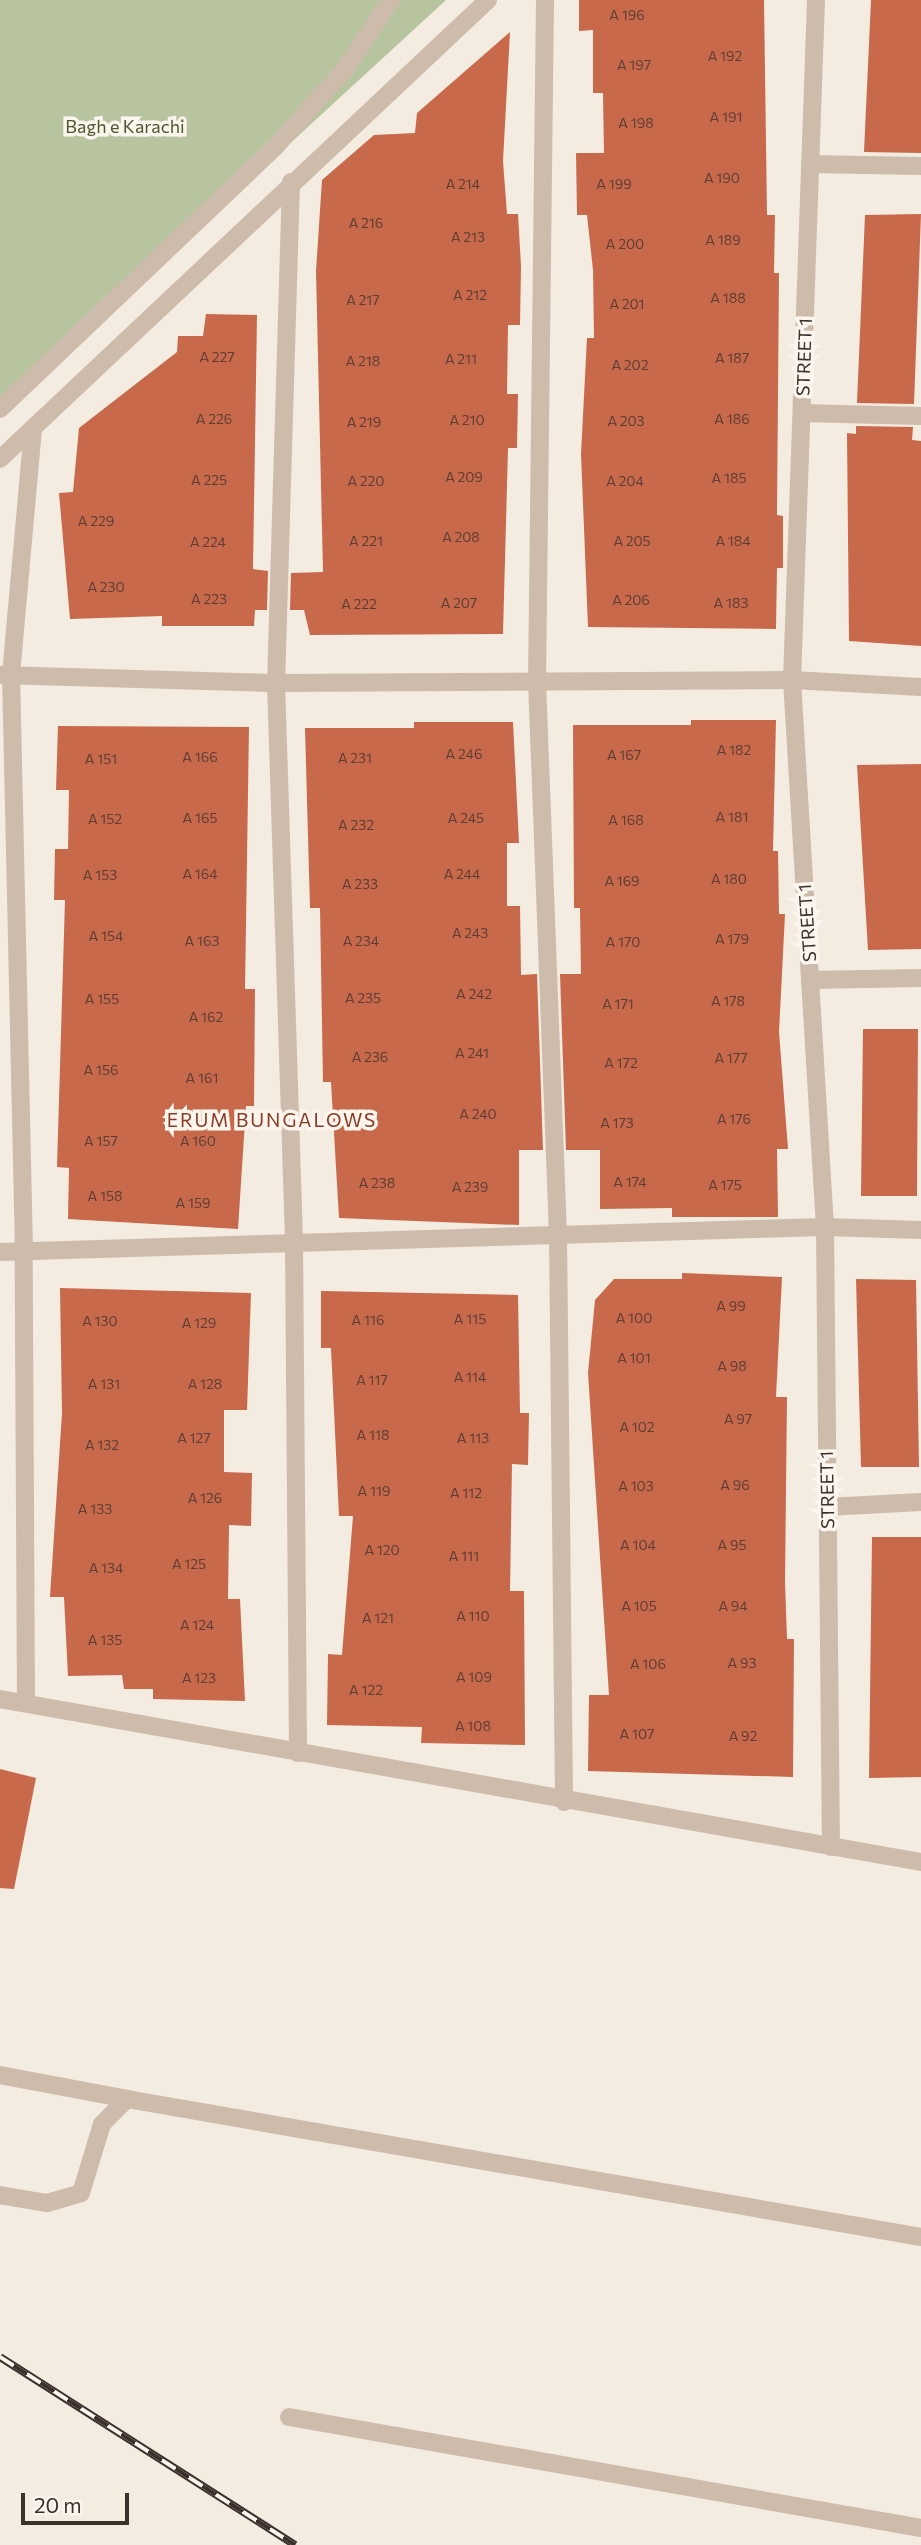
<!DOCTYPE html>
<html>
<head>
<meta charset="utf-8">
<style>
	body { margin:0 }
	#map { position:relative; width:921px; height:2545px; overflow:hidden; background:#f4ebe1; font-family:Commissioner,sans-serif }
	div>[style] { position:absolute }
	.green>* { inset:0; background:#b8c4a0 }
	.building>* { inset:0; background:#c8694b }
	.lane>* { height:18px; margin:-9px; padding:0 9px; transform-origin:9px; border-radius:9px; background:#cdbbac }
	.street>* { height:18px; margin:-9px; padding:0 9px; transform-origin:9px; border-radius:9px; background:#cdbbac }
	.rail>* { height:8px; margin-top:-4px; transform-origin:0; background:repeating-linear-gradient(90deg,#fbf5ee 0 16px,#3b302b 0 32px); box-sizing:border-box; border-block:2px solid #3b302b }
	span { translate:-50% -50%; white-space:nowrap; text-align:center; line-height:1.15; -webkit-text-stroke:7px #fbf5ee; paint-order:stroke }
	.number-label { font-size:14px; color:#5e3e33 }
	.number-label span { -webkit-text-stroke-width:0 }
	.park-label { font-size:18px; color:#4a5a2e }
	.street-label { font-size:18px; color:#3b302b }
	.neighbourhood-label { font-size:19px; color:#8c3b22; letter-spacing:2px }
	.scale { position:absolute; left:21px; top:2493px; width:108px; height:32px; box-sizing:border-box; border:4px solid #3b302b; border-top:0; padding-left:9px; font-size:21px; line-height:24px; white-space:nowrap; color:#3b302b; -webkit-text-stroke:5px #fbf5ee; paint-order:stroke }
</style>
</head>
<body>
<div id="map">
	<div class="green">
		<div style="clip-path:polygon(0 0,446px 0,0 410px)"></div>
	</div>
	<div class="building">
		<div style="clip-path:polygon(579px 0,764px 0,767px 215px,775px 215px,774px 273px,779px 273px,777px 515px,783px 516px,783px 568px,777px 568px,776px 629px,588px 627px,581px 454px,587px 338px,594px 338px,593px 270px,587px 215px,577px 215px,576px 153px,604px 153px,603px 93px,593px 93px,593px 30px,579px 31px)"></div>
		<div style="clip-path:polygon(871px 0,921px 0,921px 153px,864px 152px)"></div>
		<div style="clip-path:polygon(510px 32px,503px 161px,507px 214px,518px 214px,521px 266px,520px 325px,508px 325px,507px 394px,518px 394px,517px 448px,508px 448px,503px 634px,310px 635px,304px 610px,290px 610px,291px 573px,323px 572px,316px 271px,322px 180px,374px 135px,415px 133px,417px 113px)"></div>
		<div style="clip-path:polygon(921px 214px,914px 404px,857px 403px,865px 215px)"></div>
		<div style="clip-path:polygon(206px 314px,257px 315px,253px 569px,268px 571px,267px 610px,255px 610px,254px 626px,162px 626px,162px 616px,70px 619px,59px 493px,73px 492px,79px 428px,177px 352px,178px 336px,203px 336px)"></div>
		<div style="clip-path:polygon(856px 426px,913px 427px,912px 440px,921px 441px,921px 646px,849px 641px,847px 433px,856px 434px)"></div>
		<div style="clip-path:polygon(691px 720px,776px 720px,773px 851px,778px 851px,779px 914px,785px 914px,779px 1032px,788px 1149px,777px 1149px,778px 1217px,672px 1217px,672px 1208px,600px 1209px,600px 1150px,566px 1150px,560px 974px,581px 974px,580px 908px,574px 908px,573px 725px,691px 725px)"></div>
		<div style="clip-path:polygon(414px 722px,513px 722px,519px 843px,507px 843px,507px 906px,520px 906px,521px 975px,537px 974px,543px 1150px,519px 1150px,519px 1225px,339px 1218px,331px 1082px,323px 1082px,320px 908px,310px 908px,305px 728px,414px 728px)"></div>
		<div style="clip-path:polygon(58px 726px,249px 727px,245px 989px,255px 989px,254px 1106px,246px 1106px,238px 1229px,68px 1219px,69px 1168px,57px 1167px,65px 900px,54px 900px,55px 849px,68px 849px,69px 790px,56px 790px)"></div>
		<div style="clip-path:polygon(921px 764px,921px 949px,868px 950px,857px 765px)"></div>
		<div style="clip-path:polygon(863px 1029px,918px 1029px,917px 1196px,861px 1196px)"></div>
		<div style="clip-path:polygon(682px 1273px,782px 1277px,776px 1397px,787px 1397px,785px 1582px,787px 1639px,794px 1639px,793px 1777px,588px 1771px,589px 1695px,609px 1695px,588px 1373px,595px 1300px,614px 1279px,682px 1279px)"></div>
		<div style="clip-path:polygon(856px 1279px,916px 1280px,919px 1467px,861px 1467px)"></div>
		<div style="clip-path:polygon(60px 1288px,251px 1293px,247px 1410px,224px 1410px,224px 1472px,252px 1473px,251px 1526px,229px 1525px,228px 1599px,240px 1599px,245px 1701px,153px 1699px,153px 1689px,124px 1689px,122px 1675px,68px 1676px,64px 1597px,50px 1597px,62px 1413px)"></div>
		<div style="clip-path:polygon(321px 1291px,518px 1295px,520px 1413px,529px 1413px,528px 1465px,512px 1464px,510px 1591px,524px 1591px,525px 1745px,421px 1743px,422px 1727px,327px 1725px,328px 1654px,342px 1655px,353px 1516px,339px 1516px,331px 1348px,321px 1348px)"></div>
		<div style="clip-path:polygon(872px 1537px,921px 1537px,921px 1777px,869px 1778px)"></div>
		<div style="clip-path:polygon(0 1769px,36px 1778px,14px 1889px,0 1888px)"></div>
	</div>
	<div class="lane">
		<div style="left:0;top:409px;width:381px;rotate:-43.6deg"></div>
		<div style="left:276px;top:146px;width:105px;rotate:-48.1deg"></div>
		<div style="left:346px;top:68px;width:82px;rotate:-56.5deg"></div>
	</div>
	<div class="street">
		<div style="left:545px;top:0;width:681px;rotate:90.67deg"></div>
		<div style="left:537px;top:681px;width:553px;rotate:87.83deg"></div>
		<div style="left:558px;top:1234px;width:568px;rotate:89.39deg"></div>
		<div style="left:816px;top:0;width:680px;rotate:92.02deg"></div>
		<div style="left:792px;top:680px;width:548px;rotate:86.55deg"></div>
		<div style="left:825px;top:1227px;width:620px;rotate:89.45deg"></div>
		<div style="left:810px;top:164px;width:111px;rotate:1deg"></div>
		<div style="left:291px;top:182px;width:501px;rotate:91.71deg"></div>
		<div style="left:276px;top:683px;width:558px;rotate:88.15deg"></div>
		<div style="left:294px;top:1241px;width:512px;rotate:89.55deg"></div>
		<div style="left:802px;top:413px;width:119px;rotate:1.4deg"></div>
		<div style="left:0;top:459px;width:670px;rotate:-43.25deg"></div>
		<div style="left:1px;top:675px;width:275px;rotate:1.7deg"></div>
		<div style="left:276px;top:683px;width:516px;rotate:-0.33deg"></div>
		<div style="left:792px;top:680px;width:129px;rotate:3.1deg"></div>
		<div style="left:810px;top:980px;width:111px;rotate:-1deg"></div>
		<div style="left:0;top:1252px;width:825px;rotate:-1.74deg"></div>
		<div style="left:825px;top:1227px;width:96px;rotate:1.8deg"></div>
		<div style="left:827px;top:1507px;width:94px;rotate:-3deg"></div>
		<div style="left:0;top:1699px;width:935px;rotate:10.04deg"></div>
		<div style="left:26px;top:1703px;width:452px;rotate:-90.3deg"></div>
		<div style="left:24px;top:1251px;width:576px;rotate:-91.29deg"></div>
		<div style="left:11px;top:675px;width:248px;rotate:-84.9deg"></div>
		<div style="left:0;top:2075px;width:129px;rotate:10.7deg"></div>
		<div style="left:0;top:2195px;width:48px;rotate:9.7deg"></div>
		<div style="left:47px;top:2203px;width:35px;rotate:-16deg"></div>
		<div style="left:81px;top:2193px;width:72px;rotate:-73.1deg"></div>
		<div style="left:102px;top:2124px;width:35px;rotate:-45deg"></div>
		<div style="left:127px;top:2099px;width:806px;rotate:9.86deg"></div>
		<div style="left:289px;top:2417px;width:642px;rotate:9.96deg"></div>
	</div>
	<div class="rail">
		<div style="left:0;top:2357px;width:350px;rotate:32.5deg"></div>
	</div>
	<div class="number-label">
		<span style="left:627px;top:15px">A 196</span>
		<span style="left:725px;top:56px">A 192</span>
		<span style="left:634px;top:65px">A 197</span>
		<span style="left:726px;top:117px">A 191</span>
		<span style="left:636px;top:123px">A 198</span>
		<span style="left:722px;top:178px">A 190</span>
		<span style="left:463px;top:184px">A 214</span>
		<span style="left:614px;top:184px">A 199</span>
		<span style="left:366px;top:223px">A 216</span>
		<span style="left:468px;top:237px">A 213</span>
		<span style="left:723px;top:240px">A 189</span>
		<span style="left:625px;top:244px">A 200</span>
		<span style="left:470px;top:295px">A 212</span>
		<span style="left:728px;top:298px">A 188</span>
		<span style="left:363px;top:300px">A 217</span>
		<span style="left:627px;top:304px">A 201</span>
		<span style="left:217px;top:357px">A 227</span>
		<span style="left:732px;top:358px">A 187</span>
		<span style="left:461px;top:359px">A 211</span>
		<span style="left:363px;top:361px">A 218</span>
		<span style="left:630px;top:365px">A 202</span>
		<span style="left:214px;top:419px">A 226</span>
		<span style="left:732px;top:419px">A 186</span>
		<span style="left:467px;top:420px">A 210</span>
		<span style="left:626px;top:421px">A 203</span>
		<span style="left:364px;top:422px">A 219</span>
		<span style="left:464px;top:477px">A 209</span>
		<span style="left:729px;top:478px">A 185</span>
		<span style="left:209px;top:480px">A 225</span>
		<span style="left:366px;top:481px">A 220</span>
		<span style="left:625px;top:481px">A 204</span>
		<span style="left:96px;top:521px">A 229</span>
		<span style="left:461px;top:537px">A 208</span>
		<span style="left:366px;top:541px">A 221</span>
		<span style="left:632px;top:541px">A 205</span>
		<span style="left:733px;top:541px">A 184</span>
		<span style="left:208px;top:542px">A 224</span>
		<span style="left:106px;top:587px">A 230</span>
		<span style="left:209px;top:599px">A 223</span>
		<span style="left:631px;top:600px">A 206</span>
		<span style="left:459px;top:603px">A 207</span>
		<span style="left:731px;top:603px">A 183</span>
		<span style="left:359px;top:604px">A 222</span>
		<span style="left:734px;top:750px">A 182</span>
		<span style="left:464px;top:754px">A 246</span>
		<span style="left:624px;top:755px">A 167</span>
		<span style="left:200px;top:757px">A 166</span>
		<span style="left:355px;top:758px">A 231</span>
		<span style="left:101px;top:759px">A 151</span>
		<span style="left:732px;top:817px">A 181</span>
		<span style="left:200px;top:818px">A 165</span>
		<span style="left:466px;top:818px">A 245</span>
		<span style="left:105px;top:819px">A 152</span>
		<span style="left:626px;top:820px">A 168</span>
		<span style="left:356px;top:825px">A 232</span>
		<span style="left:200px;top:874px">A 164</span>
		<span style="left:462px;top:874px">A 244</span>
		<span style="left:100px;top:875px">A 153</span>
		<span style="left:729px;top:879px">A 180</span>
		<span style="left:622px;top:881px">A 169</span>
		<span style="left:360px;top:884px">A 233</span>
		<span style="left:470px;top:933px">A 243</span>
		<span style="left:106px;top:936px">A 154</span>
		<span style="left:732px;top:939px">A 179</span>
		<span style="left:202px;top:941px">A 163</span>
		<span style="left:361px;top:941px">A 234</span>
		<span style="left:623px;top:942px">A 170</span>
		<span style="left:474px;top:994px">A 242</span>
		<span style="left:363px;top:998px">A 235</span>
		<span style="left:102px;top:999px">A 155</span>
		<span style="left:728px;top:1001px">A 178</span>
		<span style="left:618px;top:1004px">A 171</span>
		<span style="left:206px;top:1017px">A 162</span>
		<span style="left:472px;top:1053px">A 241</span>
		<span style="left:370px;top:1057px">A 236</span>
		<span style="left:731px;top:1058px">A 177</span>
		<span style="left:621px;top:1063px">A 172</span>
		<span style="left:101px;top:1070px">A 156</span>
		<span style="left:202px;top:1078px">A 161</span>
		<span style="left:478px;top:1114px">A 240</span>
		<span style="left:734px;top:1119px">A 176</span>
		<span style="left:617px;top:1123px">A 173</span>
		<span style="left:101px;top:1141px">A 157</span>
		<span style="left:198px;top:1141px">A 160</span>
		<span style="left:630px;top:1182px">A 174</span>
		<span style="left:377px;top:1183px">A 238</span>
		<span style="left:725px;top:1185px">A 175</span>
		<span style="left:470px;top:1187px">A 239</span>
		<span style="left:105px;top:1196px">A 158</span>
		<span style="left:193px;top:1203px">A 159</span>
		<span style="left:731px;top:1306px">A 99</span>
		<span style="left:634px;top:1318px">A 100</span>
		<span style="left:470px;top:1319px">A 115</span>
		<span style="left:368px;top:1320px">A 116</span>
		<span style="left:100px;top:1321px">A 130</span>
		<span style="left:199px;top:1323px">A 129</span>
		<span style="left:634px;top:1358px">A 101</span>
		<span style="left:732px;top:1366px">A 98</span>
		<span style="left:470px;top:1377px">A 114</span>
		<span style="left:372px;top:1380px">A 117</span>
		<span style="left:104px;top:1384px">A 131</span>
		<span style="left:205px;top:1384px">A 128</span>
		<span style="left:738px;top:1419px">A 97</span>
		<span style="left:637px;top:1427px">A 102</span>
		<span style="left:373px;top:1435px">A 118</span>
		<span style="left:194px;top:1438px">A 127</span>
		<span style="left:473px;top:1438px">A 113</span>
		<span style="left:102px;top:1445px">A 132</span>
		<span style="left:735px;top:1485px">A 96</span>
		<span style="left:636px;top:1486px">A 103</span>
		<span style="left:374px;top:1491px">A 119</span>
		<span style="left:466px;top:1493px">A 112</span>
		<span style="left:205px;top:1498px">A 126</span>
		<span style="left:95px;top:1509px">A 133</span>
		<span style="left:638px;top:1545px">A 104</span>
		<span style="left:732px;top:1545px">A 95</span>
		<span style="left:382px;top:1550px">A 120</span>
		<span style="left:464px;top:1556px">A 111</span>
		<span style="left:189px;top:1564px">A 125</span>
		<span style="left:106px;top:1568px">A 134</span>
		<span style="left:639px;top:1606px">A 105</span>
		<span style="left:733px;top:1606px">A 94</span>
		<span style="left:473px;top:1616px">A 110</span>
		<span style="left:378px;top:1618px">A 121</span>
		<span style="left:197px;top:1625px">A 124</span>
		<span style="left:105px;top:1640px">A 135</span>
		<span style="left:742px;top:1663px">A 93</span>
		<span style="left:648px;top:1664px">A 106</span>
		<span style="left:474px;top:1677px">A 109</span>
		<span style="left:199px;top:1678px">A 123</span>
		<span style="left:366px;top:1690px">A 122</span>
		<span style="left:473px;top:1726px">A 108</span>
		<span style="left:637px;top:1734px">A 107</span>
		<span style="left:743px;top:1736px">A 92</span>
	</div>
	<div class="park-label">
		<span style="left:125px;top:126px">Bagh e Karachi</span>
	</div>
	<div class="street-label">
		<span style="left:804px;top:357px;rotate:-88deg">STREET 1</span>
		<span style="left:807px;top:923px;rotate:-94deg">STREET 1</span>
		<span style="left:827px;top:1490px;rotate:-91deg">STREET 1</span>
	</div>
	<div class="neighbourhood-label">
		<span style="left:272px;top:1120px">ERUM BUNGALOWS</span>
	</div>
	<div class="scale">20 m</div>
</div>
</body>
</html>
